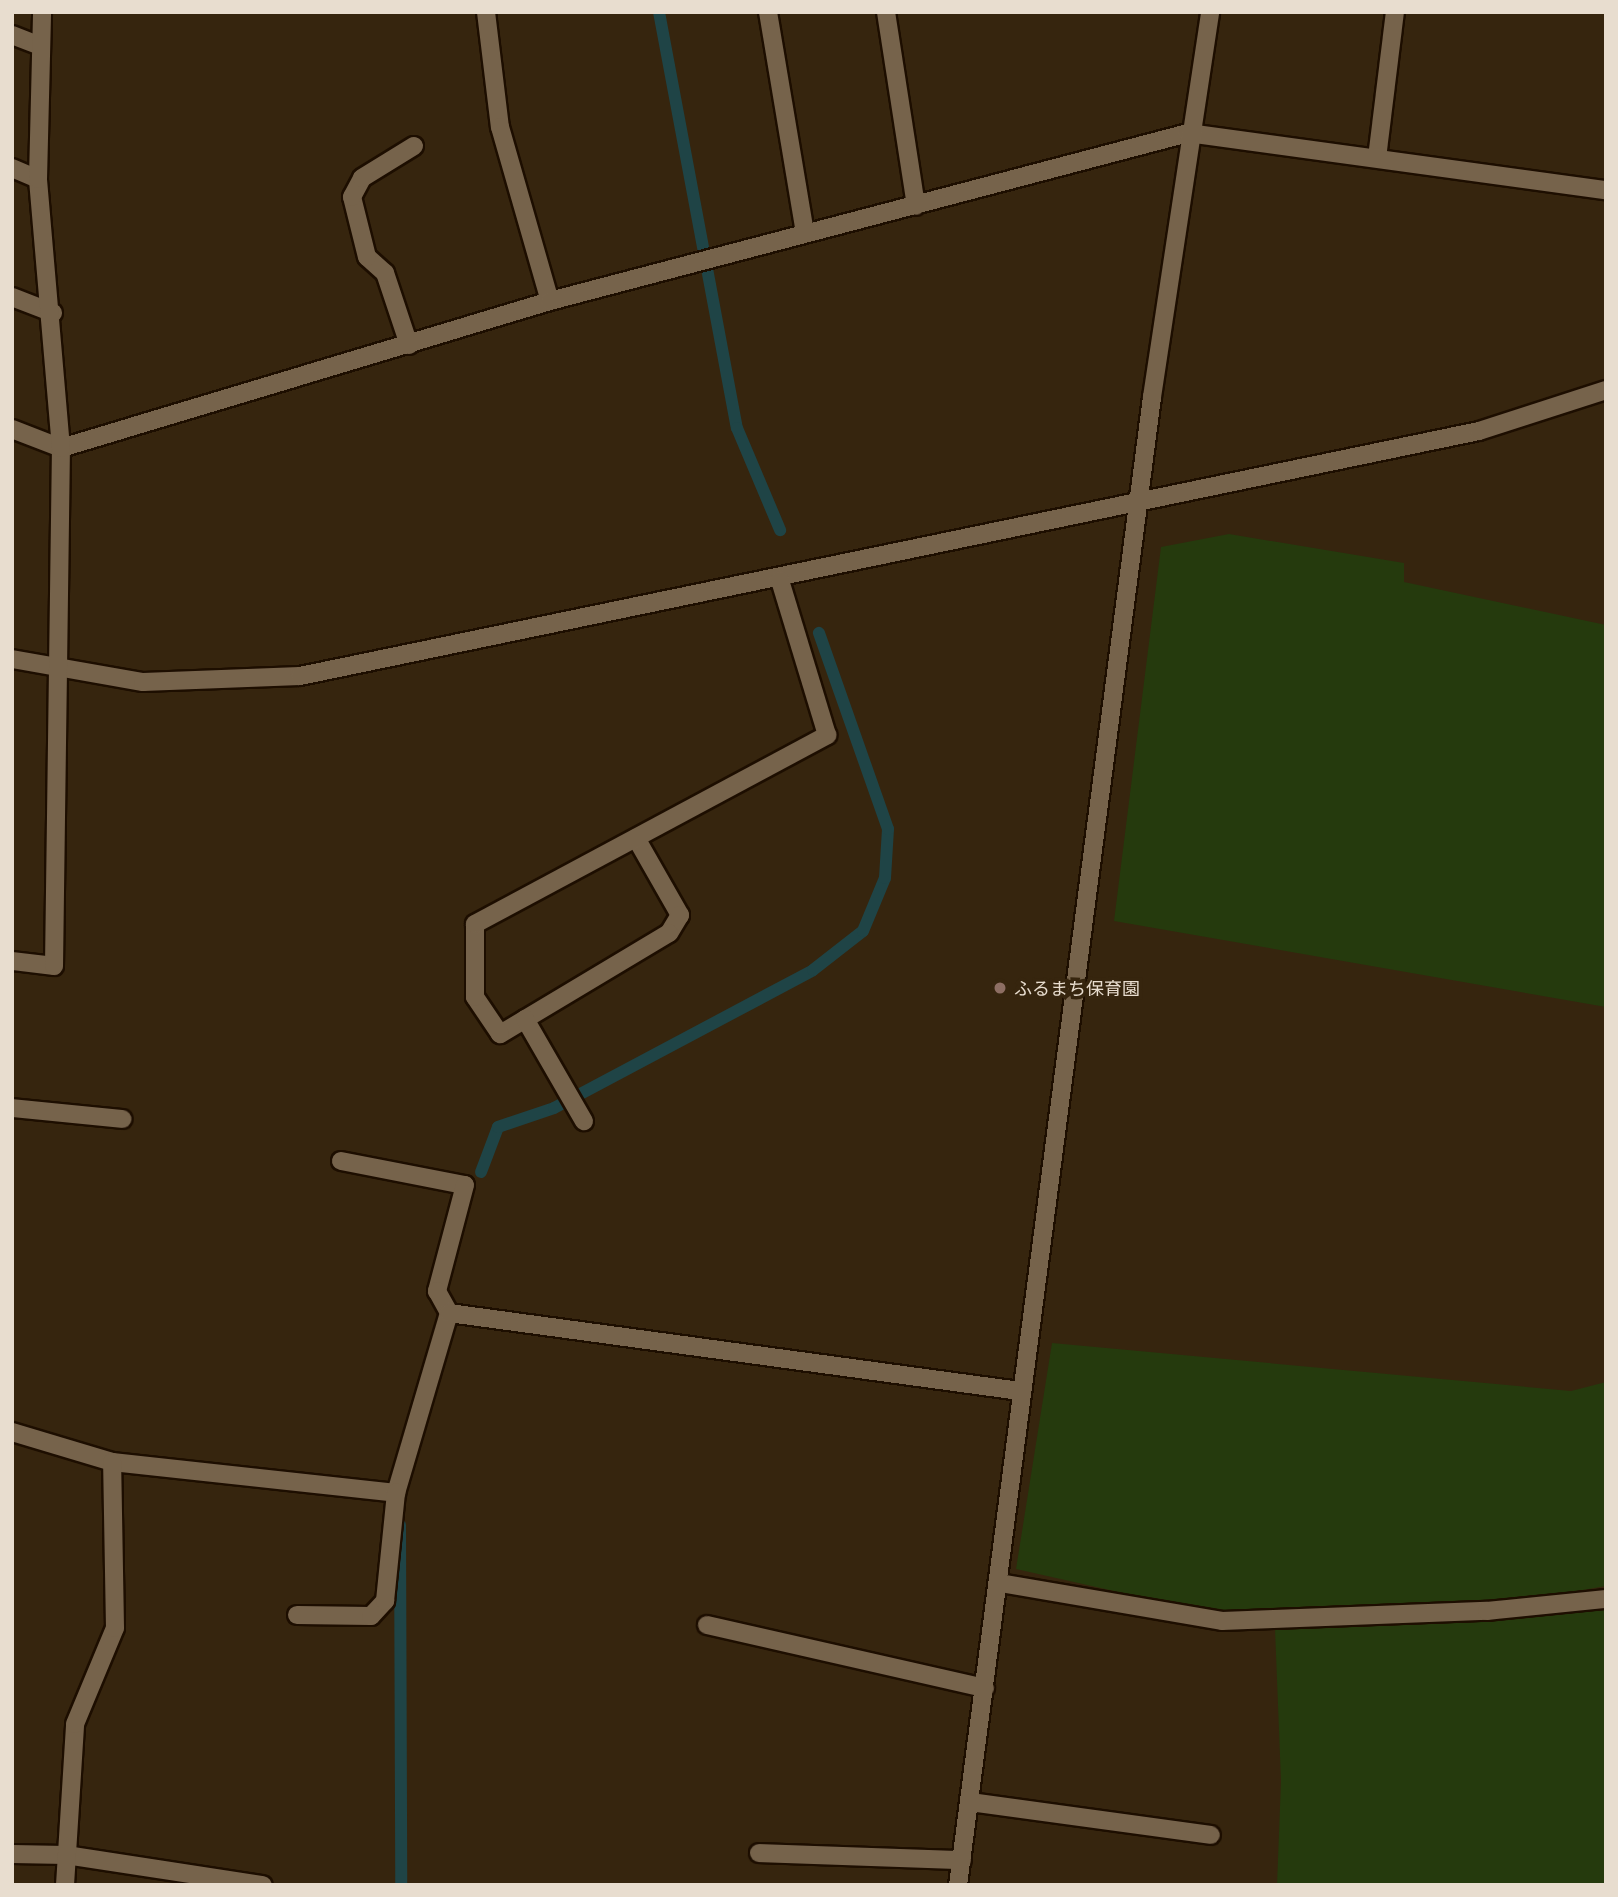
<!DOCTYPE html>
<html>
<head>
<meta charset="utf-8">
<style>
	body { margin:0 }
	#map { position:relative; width:1618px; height:1897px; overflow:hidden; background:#36250e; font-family:Ubuntu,"Noto Sans JP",sans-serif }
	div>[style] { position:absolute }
	.green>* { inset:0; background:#253a0d }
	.stream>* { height:12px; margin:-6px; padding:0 6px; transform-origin:6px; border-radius:6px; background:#1f4446 }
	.roads { filter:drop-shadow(2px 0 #1d0e00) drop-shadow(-2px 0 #1d0e00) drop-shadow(0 2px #1d0e00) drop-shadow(0 -2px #1d0e00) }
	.minor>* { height:18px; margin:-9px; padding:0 9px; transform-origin:9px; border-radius:9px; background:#76634b }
	.dots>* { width:19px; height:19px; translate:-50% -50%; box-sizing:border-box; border:4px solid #36250e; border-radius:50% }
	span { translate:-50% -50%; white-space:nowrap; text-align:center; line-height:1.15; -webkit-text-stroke:7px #36250e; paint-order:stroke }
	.poi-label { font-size:18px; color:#e8ddcf }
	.left { translate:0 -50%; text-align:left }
	.frame { position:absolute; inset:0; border:14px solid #e8ddcf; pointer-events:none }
</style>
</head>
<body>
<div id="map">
	<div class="green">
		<div style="clip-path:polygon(1229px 534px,1404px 563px,1404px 582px,1606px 625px,1606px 1007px,1114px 921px,1161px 547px)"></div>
		<div style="clip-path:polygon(1052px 1343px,1571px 1391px,1606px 1382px,1606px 1586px,1483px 1607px,1221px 1615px,1016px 1569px)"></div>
		<div style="clip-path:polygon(1606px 1608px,1606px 1885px,1277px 1885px,1281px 1781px,1275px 1629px)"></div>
	</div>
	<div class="stream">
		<div style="left:659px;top:12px;width:423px;rotate:79.4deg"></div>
		<div style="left:737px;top:428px;width:111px;rotate:67.1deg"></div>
		<div style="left:481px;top:1172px;width:48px;rotate:-69.3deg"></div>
		<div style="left:498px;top:1127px;width:59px;rotate:-18.7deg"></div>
		<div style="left:554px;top:1108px;width:293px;rotate:-28deg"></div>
		<div style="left:813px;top:970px;width:63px;rotate:-38deg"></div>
		<div style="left:863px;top:931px;width:57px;rotate:-67.5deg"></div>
		<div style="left:885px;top:878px;width:49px;rotate:-86.5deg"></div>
		<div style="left:888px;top:829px;width:208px;rotate:-109.4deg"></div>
		<div style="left:400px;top:1525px;width:360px;rotate:89.8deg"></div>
	</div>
	<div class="roads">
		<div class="minor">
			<div style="left:486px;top:12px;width:116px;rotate:83.1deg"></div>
			<div style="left:500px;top:127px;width:181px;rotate:74deg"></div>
			<div style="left:768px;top:12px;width:224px;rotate:80.5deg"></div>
			<div style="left:886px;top:12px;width:196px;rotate:81.2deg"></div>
			<div style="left:12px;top:35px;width:28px;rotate:21deg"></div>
			<div style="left:1377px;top:158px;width:147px;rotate:-83deg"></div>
			<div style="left:12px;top:168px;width:28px;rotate:23deg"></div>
			<div style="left:12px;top:297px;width:44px;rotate:21.3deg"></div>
			<div style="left:409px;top:345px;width:76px;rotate:-108.4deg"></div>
			<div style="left:385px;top:273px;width:24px;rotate:-138deg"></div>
			<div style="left:367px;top:257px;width:62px;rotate:-104deg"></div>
			<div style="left:352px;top:197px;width:21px;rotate:-62deg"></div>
			<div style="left:362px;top:178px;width:61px;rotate:-31.6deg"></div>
			<div style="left:12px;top:429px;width:53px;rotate:21.2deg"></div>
			<div style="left:61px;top:448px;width:511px;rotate:-16.73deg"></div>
			<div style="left:550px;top:301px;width:660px;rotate:-14.75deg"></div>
			<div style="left:1188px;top:133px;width:422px;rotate:7.8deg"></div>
			<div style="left:12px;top:659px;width:133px;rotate:10deg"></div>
			<div style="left:143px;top:682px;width:157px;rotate:-2.2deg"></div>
			<div style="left:300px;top:676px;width:1204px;rotate:-11.74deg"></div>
			<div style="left:1479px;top:431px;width:133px;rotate:-17.9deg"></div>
			<div style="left:636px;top:838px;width:89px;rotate:60.3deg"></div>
			<div style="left:680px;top:915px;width:21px;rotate:121deg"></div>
			<div style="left:669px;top:933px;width:197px;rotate:149.1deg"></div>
			<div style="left:500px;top:1034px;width:45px;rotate:-124deg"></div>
			<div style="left:475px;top:997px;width:73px;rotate:-90deg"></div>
			<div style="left:475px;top:924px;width:400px;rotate:-28.2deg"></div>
			<div style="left:827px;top:735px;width:162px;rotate:-106.9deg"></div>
			<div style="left:12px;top:961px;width:42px;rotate:6.8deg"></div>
			<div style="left:54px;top:966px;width:518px;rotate:-89.23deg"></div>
			<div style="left:61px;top:448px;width:270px;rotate:-94.9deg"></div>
			<div style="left:38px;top:179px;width:167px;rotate:-88.6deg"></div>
			<div style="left:525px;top:1019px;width:118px;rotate:60deg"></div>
			<div style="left:12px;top:1108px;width:111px;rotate:5.7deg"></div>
			<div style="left:341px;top:1161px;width:126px;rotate:11deg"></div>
			<div style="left:465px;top:1185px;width:110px;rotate:104.8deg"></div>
			<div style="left:437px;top:1291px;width:25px;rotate:61deg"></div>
			<div style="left:12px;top:1432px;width:104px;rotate:16.7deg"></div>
			<div style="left:112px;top:1462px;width:286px;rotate:6.2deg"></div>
			<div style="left:396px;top:1493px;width:188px;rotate:-73.6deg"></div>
			<div style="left:449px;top:1313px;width:576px;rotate:7.78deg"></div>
			<div style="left:1000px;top:1583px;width:225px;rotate:9.7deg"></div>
			<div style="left:1222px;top:1621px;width:265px;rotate:-2.2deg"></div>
			<div style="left:1487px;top:1611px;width:120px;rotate:-5.8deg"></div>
			<div style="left:297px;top:1615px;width:74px;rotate:0.8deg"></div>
			<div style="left:371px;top:1616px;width:21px;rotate:-47deg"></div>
			<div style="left:385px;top:1601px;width:109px;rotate:-84.2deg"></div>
			<div style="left:707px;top:1625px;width:285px;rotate:12.8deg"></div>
			<div style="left:970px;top:1802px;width:243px;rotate:7.8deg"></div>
			<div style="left:759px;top:1853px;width:203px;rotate:2deg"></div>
			<div style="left:12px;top:1854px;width:54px;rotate:1.1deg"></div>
			<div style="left:66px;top:1855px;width:199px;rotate:8.7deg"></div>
			<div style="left:65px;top:1885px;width:161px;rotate:-86.4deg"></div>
			<div style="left:75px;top:1724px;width:104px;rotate:-67.4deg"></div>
			<div style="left:115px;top:1628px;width:166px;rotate:-91deg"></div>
			<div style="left:958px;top:1885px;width:1501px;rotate:-82.57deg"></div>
			<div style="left:1152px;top:397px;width:389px;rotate:-81.4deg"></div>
		</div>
	</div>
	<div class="dots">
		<div style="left:1000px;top:988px;background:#8d6e63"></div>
	</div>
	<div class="poi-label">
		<span class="left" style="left:1014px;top:988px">ふるまち保育園</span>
	</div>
	<div class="frame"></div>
</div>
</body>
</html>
